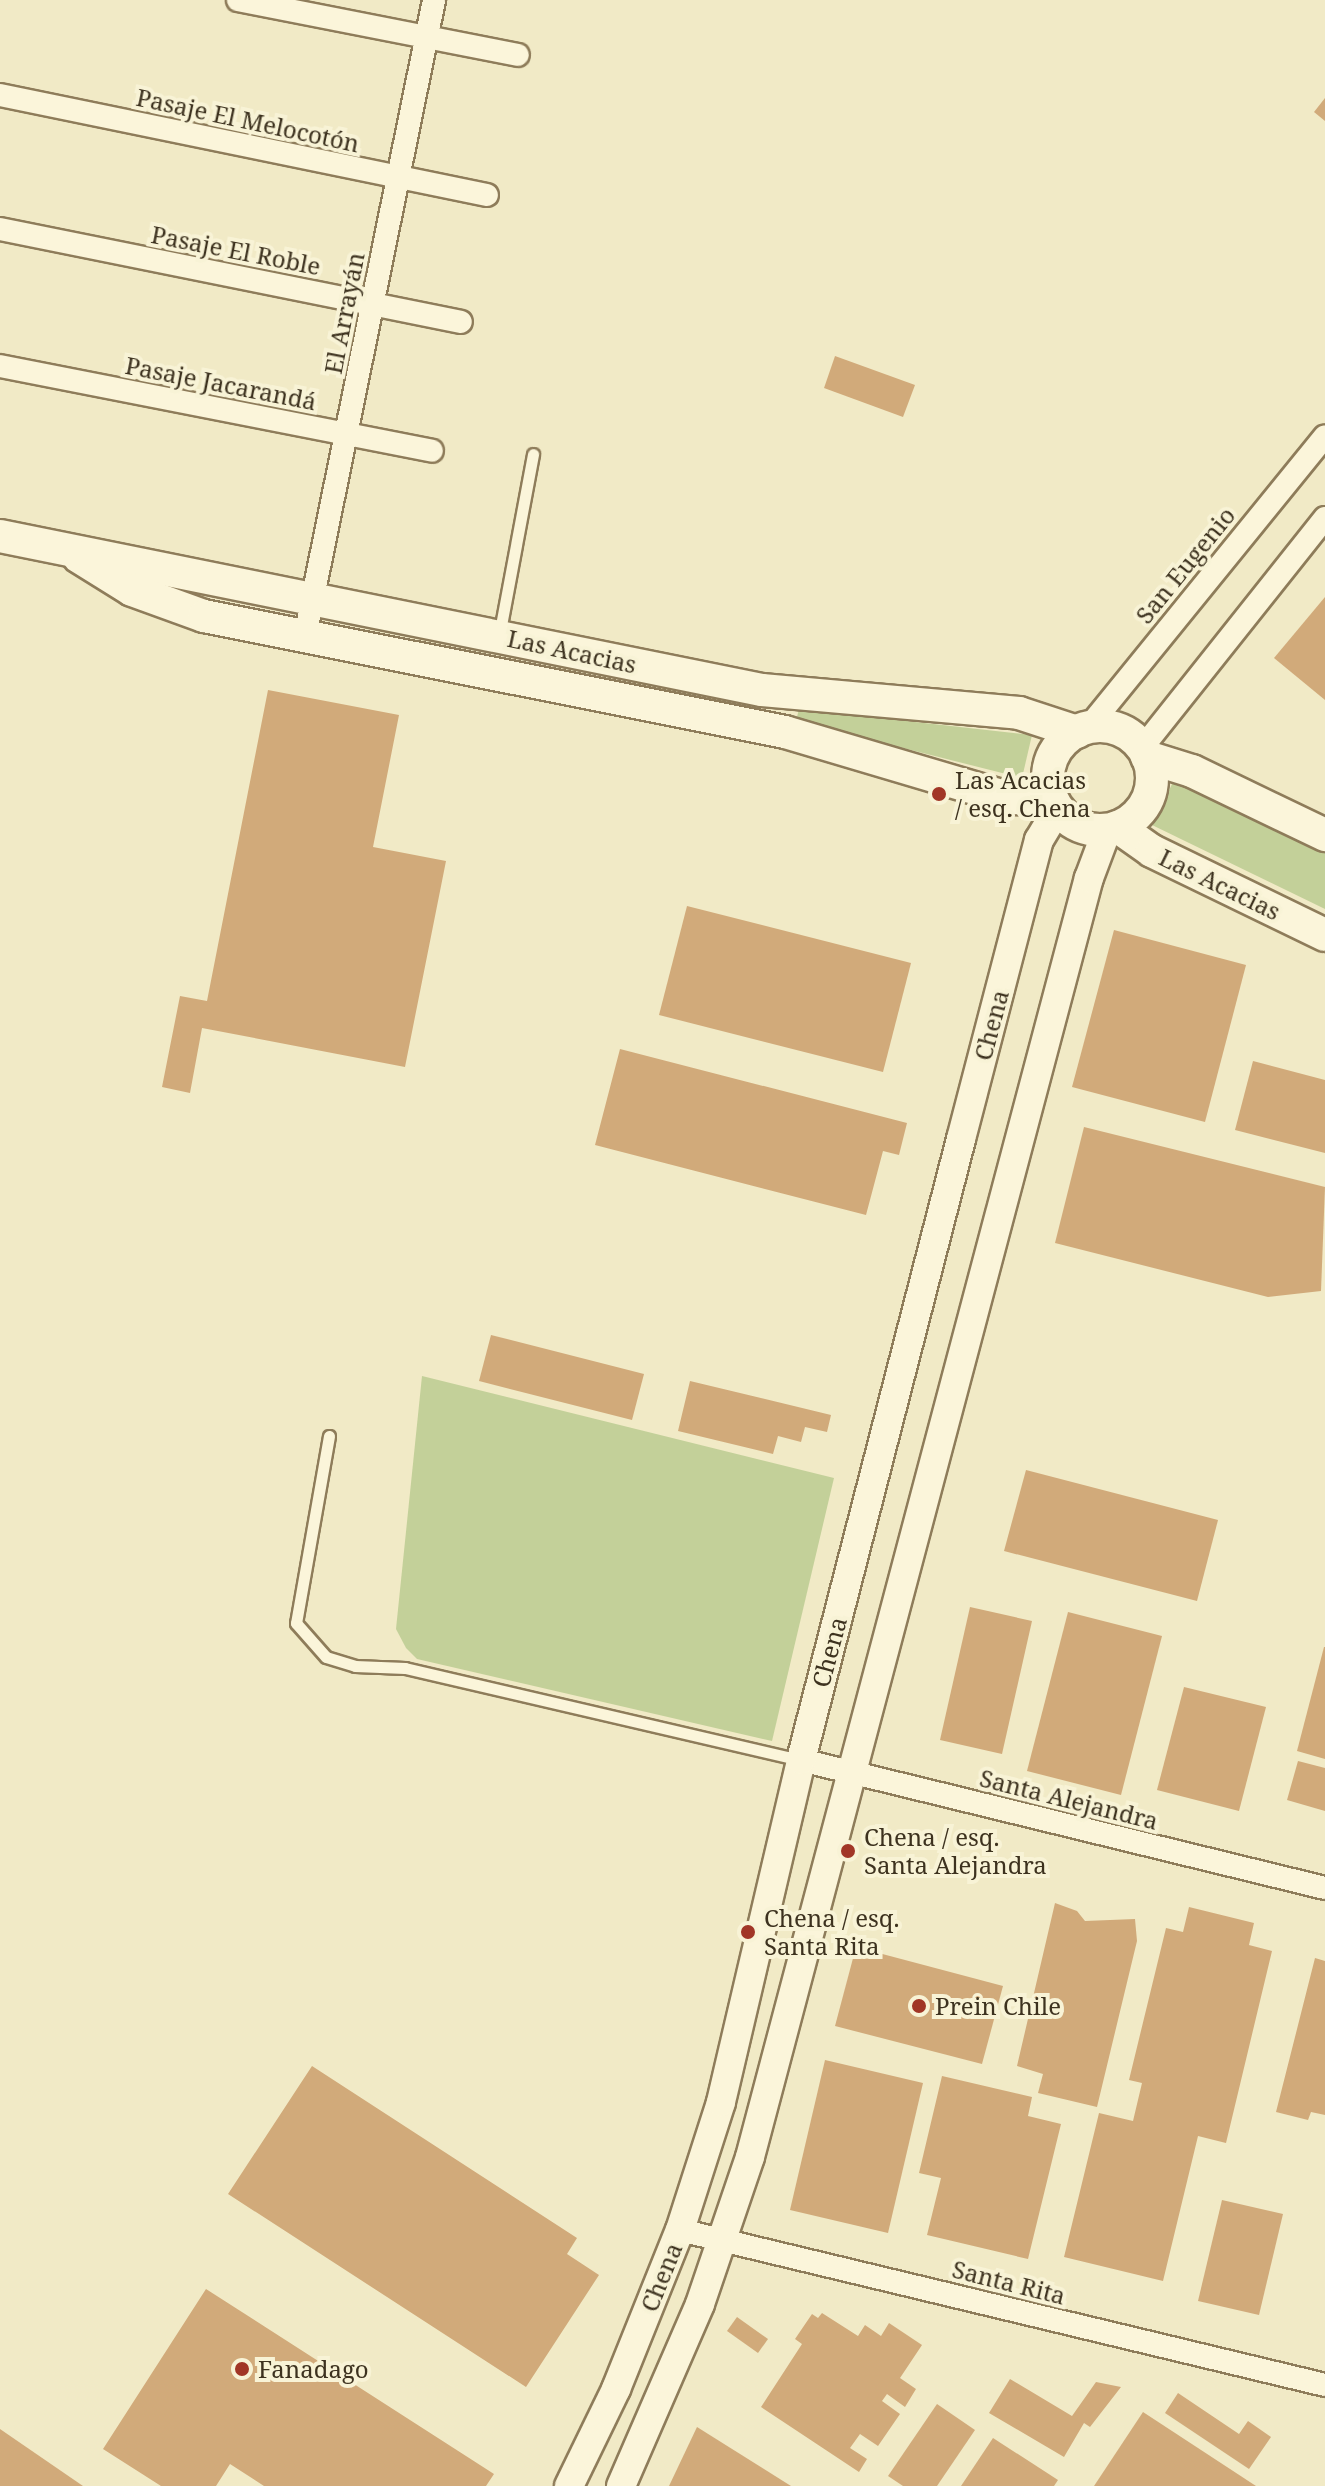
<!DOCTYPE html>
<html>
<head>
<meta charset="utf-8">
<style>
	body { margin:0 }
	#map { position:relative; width:1325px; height:2486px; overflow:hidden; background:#f1eac6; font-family:"Noto Serif",serif }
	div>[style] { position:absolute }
	.green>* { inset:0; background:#c3d099 }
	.building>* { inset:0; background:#d1aa7a }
	.roads { filter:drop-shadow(2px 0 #8e7c5a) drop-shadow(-2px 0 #8e7c5a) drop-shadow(0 2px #8e7c5a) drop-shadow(0 -2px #8e7c5a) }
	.service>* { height:11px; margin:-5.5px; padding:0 5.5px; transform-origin:5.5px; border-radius:5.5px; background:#fbf5da }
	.minor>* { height:22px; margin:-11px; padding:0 11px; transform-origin:11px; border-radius:11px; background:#fbf5da }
	.tertiary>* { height:28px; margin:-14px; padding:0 14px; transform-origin:14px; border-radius:14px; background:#fbf5da }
	.secondary>* { height:32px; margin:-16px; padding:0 16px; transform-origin:16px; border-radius:16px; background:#fbf5da }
	.secondary>.ring { margin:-16px; padding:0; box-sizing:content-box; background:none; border:32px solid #fbf5da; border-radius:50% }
	.dots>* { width:22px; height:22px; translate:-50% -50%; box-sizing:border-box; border:4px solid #f8f3d6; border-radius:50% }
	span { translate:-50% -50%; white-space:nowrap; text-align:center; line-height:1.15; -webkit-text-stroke:8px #f8f3d6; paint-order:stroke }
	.street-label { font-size:24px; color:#3d321f }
	.poi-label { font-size:24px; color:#3d321f }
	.left { translate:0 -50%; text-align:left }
</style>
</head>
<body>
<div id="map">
	<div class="green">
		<div style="clip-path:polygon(799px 709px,1032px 735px,1022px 778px,796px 721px)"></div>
		<div style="clip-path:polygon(1175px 778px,1325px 851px,1325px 909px,1152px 825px)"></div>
		<div style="clip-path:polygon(422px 1376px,834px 1478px,772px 1741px,417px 1659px,406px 1648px,396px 1629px)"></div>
	</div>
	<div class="building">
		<div style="clip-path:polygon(1325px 98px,1325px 121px,1314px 112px)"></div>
		<div style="clip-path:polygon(835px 356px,915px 385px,903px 417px,824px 388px)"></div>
		<div style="clip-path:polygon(1325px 597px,1325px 700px,1274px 658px)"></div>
		<div style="clip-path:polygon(268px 690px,399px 715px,373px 847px,446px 861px,405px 1067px,202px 1028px,190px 1093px,162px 1087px,180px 996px,207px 1001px)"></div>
		<div style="clip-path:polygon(687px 906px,911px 963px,883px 1072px,659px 1015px)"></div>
		<div style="clip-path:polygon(1114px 930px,1246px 965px,1205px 1122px,1072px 1087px)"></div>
		<div style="clip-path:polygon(620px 1049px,907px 1123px,899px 1155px,883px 1151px,866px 1215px,595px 1145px)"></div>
		<div style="clip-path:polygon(1253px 1061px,1325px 1080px,1325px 1153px,1235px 1130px)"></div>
		<div style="clip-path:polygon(1084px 1127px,1325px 1187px,1321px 1291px,1268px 1297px,1055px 1243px)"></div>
		<div style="clip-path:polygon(491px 1335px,644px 1374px,632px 1420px,479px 1381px)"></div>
		<div style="clip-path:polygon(690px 1381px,831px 1415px,827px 1432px,805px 1427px,801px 1442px,778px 1436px,773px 1454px,678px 1431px)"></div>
		<div style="clip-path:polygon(1026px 1470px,1218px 1520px,1197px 1601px,1004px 1551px)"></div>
		<div style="clip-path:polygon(970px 1607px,1032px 1621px,1002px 1754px,940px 1740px)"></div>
		<div style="clip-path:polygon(1068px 1612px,1162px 1636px,1121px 1795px,1027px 1771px)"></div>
		<div style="clip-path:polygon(1324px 1647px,1325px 1647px,1325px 1759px,1297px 1751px)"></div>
		<div style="clip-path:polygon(1184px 1687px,1266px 1707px,1239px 1811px,1157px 1790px)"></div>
		<div style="clip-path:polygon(1298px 1761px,1325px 1768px,1325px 1811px,1287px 1800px)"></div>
		<div style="clip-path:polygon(1055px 1903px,1077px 1911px,1085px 1921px,1135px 1919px,1137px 1941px,1097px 2107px,1038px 2093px,1043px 2074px,1017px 2066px)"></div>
		<div style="clip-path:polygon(1189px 1907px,1254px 1923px,1249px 1945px,1272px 1951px,1226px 2143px,1198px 2136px,1163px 2281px,1064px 2257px,1099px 2113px,1133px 2121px,1142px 2083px,1129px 2080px,1166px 1928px,1183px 1932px)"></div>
		<div style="clip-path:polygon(856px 1947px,1003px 1986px,982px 2064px,835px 2026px)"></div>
		<div style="clip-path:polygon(1315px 1958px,1325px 1961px,1325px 2115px,1311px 2112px,1308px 2120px,1276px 2112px)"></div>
		<div style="clip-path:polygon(825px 2060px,923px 2083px,888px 2233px,790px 2210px)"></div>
		<div style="clip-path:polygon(312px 2066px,577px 2238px,567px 2254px,599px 2275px,526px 2387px,228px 2194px)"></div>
		<div style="clip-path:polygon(942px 2076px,1032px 2097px,1028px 2116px,1061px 2124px,1028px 2259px,927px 2235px,941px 2178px,919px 2173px)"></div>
		<div style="clip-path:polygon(1222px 2200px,1283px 2214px,1259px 2315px,1198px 2301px)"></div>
		<div style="clip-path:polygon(206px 2289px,494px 2474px,486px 2486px,264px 2486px,230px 2464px,216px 2486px,161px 2486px,103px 2449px)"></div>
		<div style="clip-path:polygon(822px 2313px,858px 2336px,865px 2325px,881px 2336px,889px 2323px,922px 2345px,900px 2378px,916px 2389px,905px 2407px,887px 2394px,882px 2401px,900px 2414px,878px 2446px,860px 2434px,850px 2448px,867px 2459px,859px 2472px,761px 2407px,802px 2344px,795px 2339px,812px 2314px,818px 2318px)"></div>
		<div style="clip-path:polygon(737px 2317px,768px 2339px,758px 2353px,727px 2331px)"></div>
		<div style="clip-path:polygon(1010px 2379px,1072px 2416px,1096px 2382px,1121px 2387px,1090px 2427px,1084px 2423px,1064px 2457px,989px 2413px)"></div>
		<div style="clip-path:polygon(1178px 2393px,1239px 2434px,1248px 2421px,1271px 2437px,1249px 2469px,1165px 2413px)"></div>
		<div style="clip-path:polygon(937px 2404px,975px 2430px,937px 2486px,903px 2486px,888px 2476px)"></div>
		<div style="clip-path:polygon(1143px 2412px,1256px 2486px,1094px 2486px)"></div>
		<div style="clip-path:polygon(697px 2427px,791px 2486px,669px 2486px)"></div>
		<div style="clip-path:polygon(0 2429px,83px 2486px,0 2486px)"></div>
		<div style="clip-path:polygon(993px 2438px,1058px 2480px,1054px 2486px,961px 2486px)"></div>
	</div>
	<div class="roads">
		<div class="service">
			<div style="left:499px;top:636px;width:185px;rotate:-79.4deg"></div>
			<div style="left:329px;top:1436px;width:190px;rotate:100deg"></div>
			<div style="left:296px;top:1623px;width:45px;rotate:48.6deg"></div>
			<div style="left:326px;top:1657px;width:30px;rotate:17deg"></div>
			<div style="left:355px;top:1666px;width:50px;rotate:2.3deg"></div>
			<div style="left:405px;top:1668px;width:407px;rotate:13.1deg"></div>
		</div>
		<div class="minor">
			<div style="left:238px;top:0;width:285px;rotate:11.1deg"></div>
			<div style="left:0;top:95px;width:497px;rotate:11.6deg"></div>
			<div style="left:0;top:229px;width:470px;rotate:11.4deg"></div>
			<div style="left:0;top:366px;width:440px;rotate:11.1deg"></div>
			<div style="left:305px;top:636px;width:649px;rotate:-78.53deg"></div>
			<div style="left:1087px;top:729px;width:377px;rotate:-50.9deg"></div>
			<div style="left:1142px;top:748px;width:294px;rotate:-51.5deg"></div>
			<div style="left:801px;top:1760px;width:539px;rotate:13.73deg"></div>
			<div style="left:680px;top:2230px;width:663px;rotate:13.51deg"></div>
		</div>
		<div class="tertiary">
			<div style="left:569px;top:2486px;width:108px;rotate:-64.1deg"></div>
			<div style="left:616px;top:2389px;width:171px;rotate:-68.1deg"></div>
			<div style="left:680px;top:2230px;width:134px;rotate:-72.2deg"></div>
			<div style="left:721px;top:2102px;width:351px;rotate:-76.8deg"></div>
			<div style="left:801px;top:1760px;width:641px;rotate:-75.55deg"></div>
			<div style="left:961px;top:1139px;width:309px;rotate:-75.4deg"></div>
			<div style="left:1039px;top:840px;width:37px;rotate:-59deg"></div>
			<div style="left:621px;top:2486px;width:198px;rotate:-66.5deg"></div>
			<div style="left:700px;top:2304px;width:155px;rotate:-71.2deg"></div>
			<div style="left:750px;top:2157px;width:1323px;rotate:-75.16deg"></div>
			<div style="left:1089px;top:878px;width:51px;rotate:-69.4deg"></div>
		</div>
		<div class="secondary">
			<div style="left:0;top:536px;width:777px;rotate:11.43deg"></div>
			<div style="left:762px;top:690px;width:258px;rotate:5.1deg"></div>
			<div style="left:1019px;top:713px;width:61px;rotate:18.1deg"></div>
			<div style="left:79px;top:557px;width:62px;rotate:31.9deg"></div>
			<div style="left:132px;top:590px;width:77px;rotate:19.9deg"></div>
			<div style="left:204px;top:616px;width:592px;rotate:11.29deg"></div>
			<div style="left:785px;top:732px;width:233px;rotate:16.5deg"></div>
			<div style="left:1008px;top:798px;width:44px;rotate:1.3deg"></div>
			<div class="ring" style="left:1048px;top:726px;width:72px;height:72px"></div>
			<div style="left:1147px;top:757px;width:47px;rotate:17.3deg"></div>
			<div style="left:1192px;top:771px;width:148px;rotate:25.7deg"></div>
			<div style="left:1118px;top:827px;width:42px;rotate:35.2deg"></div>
			<div style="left:1152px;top:851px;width:192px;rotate:25.9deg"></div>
		</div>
	</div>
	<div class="dots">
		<div style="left:939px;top:794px;background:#a13626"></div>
		<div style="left:848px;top:1851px;background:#a13626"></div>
		<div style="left:748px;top:1932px;background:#a13626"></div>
		<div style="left:919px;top:2006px;background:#a13626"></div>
		<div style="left:242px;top:2369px;background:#a13626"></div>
	</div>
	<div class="street-label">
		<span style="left:248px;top:120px;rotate:12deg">Pasaje El Melocotón</span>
		<span style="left:236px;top:250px;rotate:11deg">Pasaje El Roble</span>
		<span style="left:344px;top:313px;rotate:-79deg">El Arrayán</span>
		<span style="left:221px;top:383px;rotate:11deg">Pasaje Jacarandá</span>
		<span style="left:1185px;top:565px;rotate:-51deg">San Eugenio</span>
		<span style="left:572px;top:651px;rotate:12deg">Las Acacias</span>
		<span style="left:1220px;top:884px;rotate:26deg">Las Acacias</span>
		<span style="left:991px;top:1025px;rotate:-75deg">Chena</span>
		<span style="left:829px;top:1652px;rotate:-75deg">Chena</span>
		<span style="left:1069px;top:1799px;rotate:14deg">Santa Alejandra</span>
		<span style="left:661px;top:2277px;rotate:-68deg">Chena</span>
		<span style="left:1009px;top:2282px;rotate:14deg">Santa Rita</span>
	</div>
	<div class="poi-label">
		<span class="left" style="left:955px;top:794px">Las Acacias<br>/ esq. Chena</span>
		<span class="left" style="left:864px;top:1851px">Chena / esq.<br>Santa Alejandra</span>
		<span class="left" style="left:764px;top:1932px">Chena / esq.<br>Santa Rita</span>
		<span class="left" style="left:935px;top:2006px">Prein Chile</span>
		<span class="left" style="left:258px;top:2369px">Fanadago</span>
	</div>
</div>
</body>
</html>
